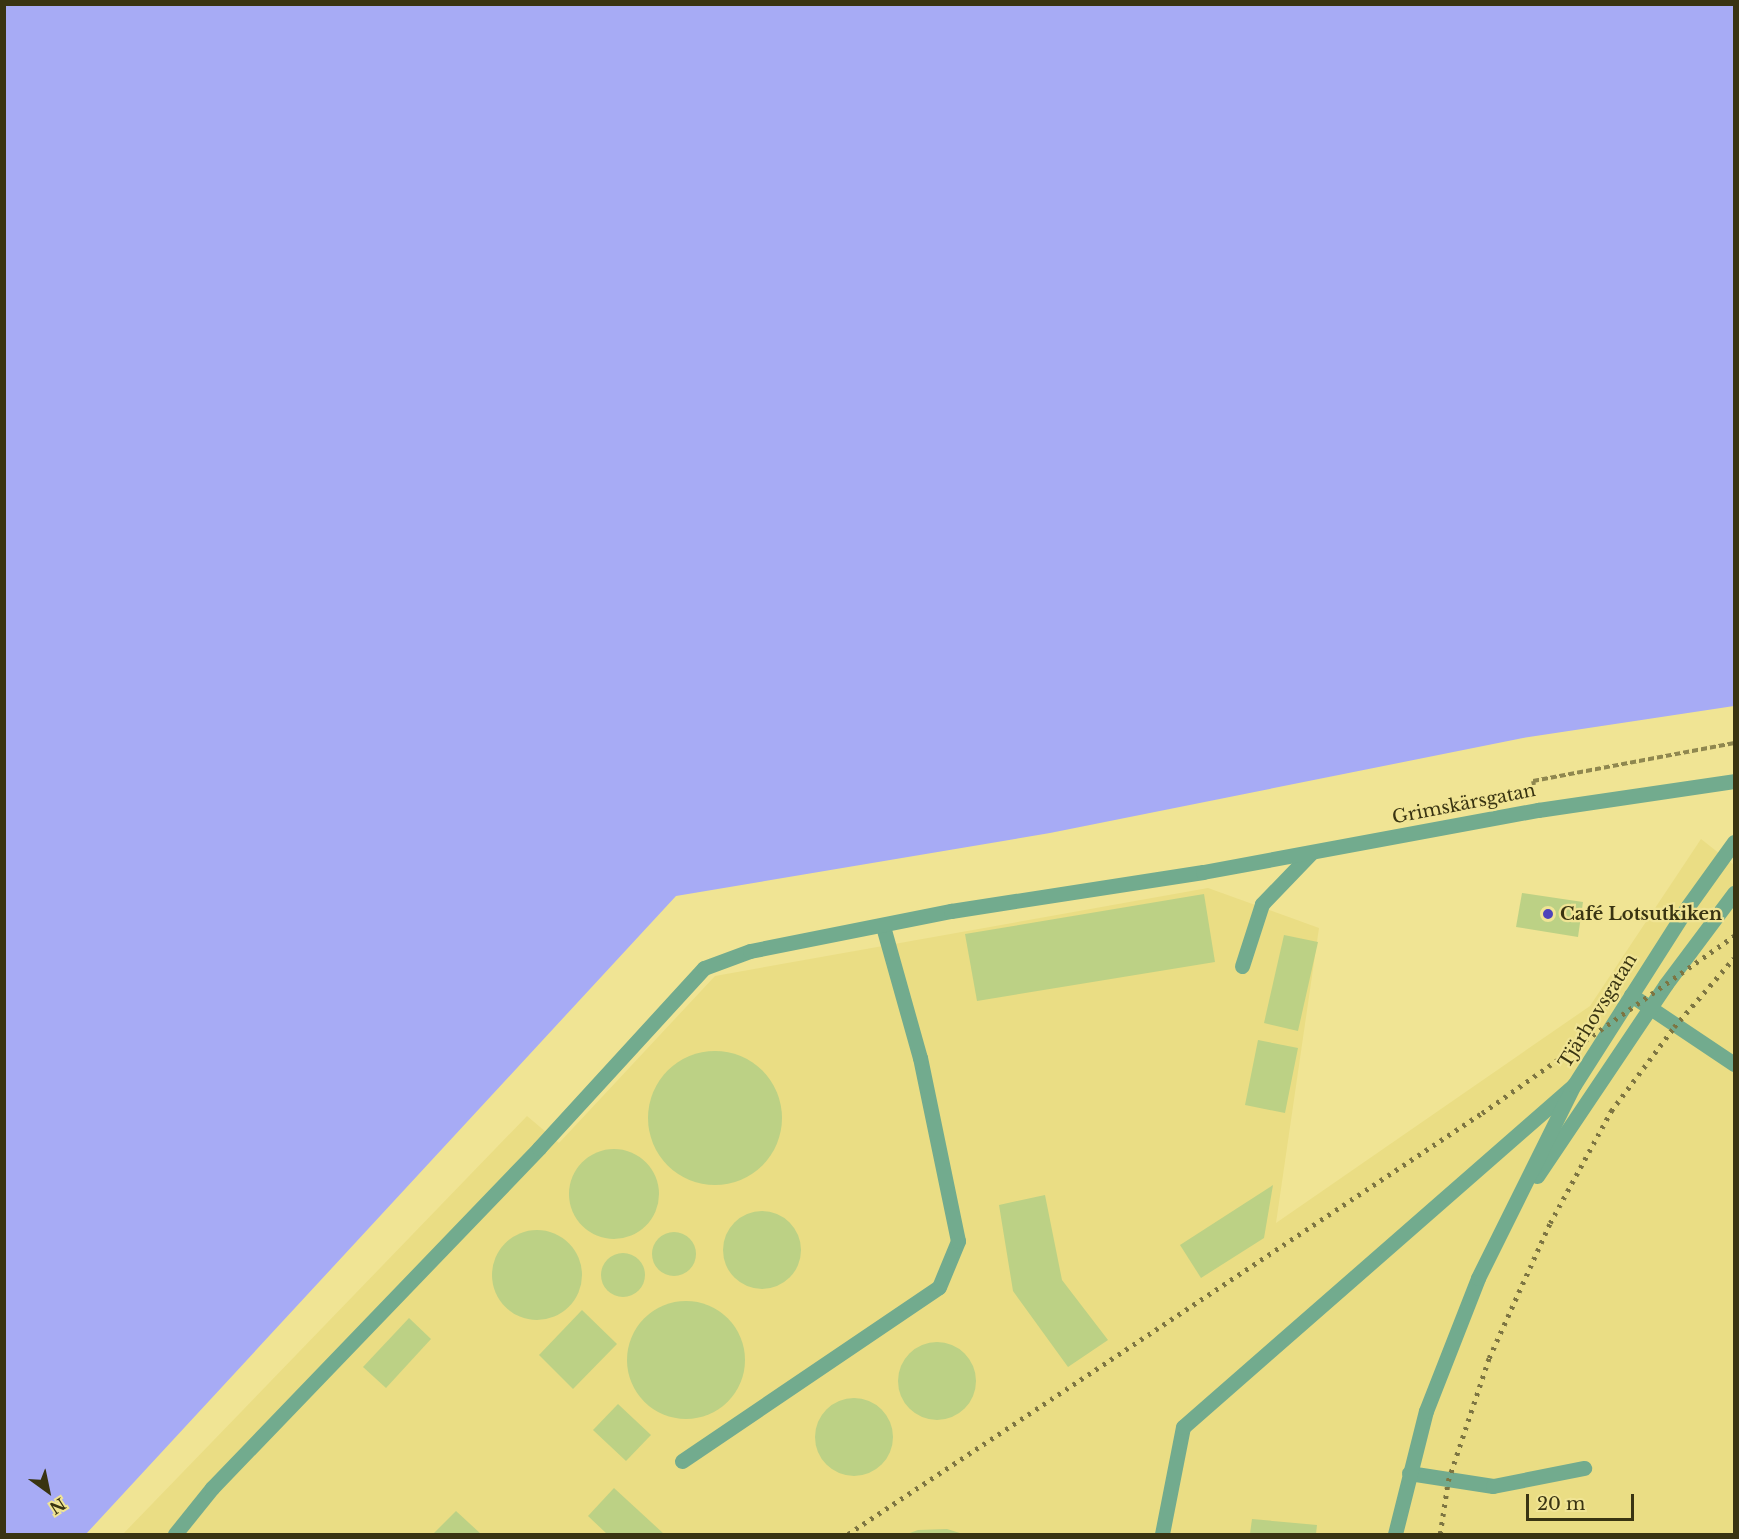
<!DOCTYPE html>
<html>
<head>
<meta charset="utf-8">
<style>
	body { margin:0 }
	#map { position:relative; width:1739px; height:1539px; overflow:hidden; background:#f0e494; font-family:"Libre Baskerville",serif }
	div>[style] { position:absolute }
	.built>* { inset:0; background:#eadd84 }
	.water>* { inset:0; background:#a7abf5 }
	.building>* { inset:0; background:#bcd185 }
	.round { border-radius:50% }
	.path>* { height:4px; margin-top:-2px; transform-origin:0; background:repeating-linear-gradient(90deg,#8f874f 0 6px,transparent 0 9px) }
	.service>* { height:15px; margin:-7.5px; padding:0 7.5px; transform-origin:7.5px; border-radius:7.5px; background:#72ab8e }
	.minor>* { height:15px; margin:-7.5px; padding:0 7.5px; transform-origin:7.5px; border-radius:7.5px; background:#72ab8e }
	.rail>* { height:4.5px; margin-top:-2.25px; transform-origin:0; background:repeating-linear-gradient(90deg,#7d7542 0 3px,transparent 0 9px) }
	.dots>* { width:16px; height:16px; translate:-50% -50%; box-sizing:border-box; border:3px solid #f0e494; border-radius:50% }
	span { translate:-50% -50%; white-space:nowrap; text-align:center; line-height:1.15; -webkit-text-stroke:4.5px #f0e494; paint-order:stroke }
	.street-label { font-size:18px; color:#393412 }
	.poi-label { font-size:18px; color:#393412; font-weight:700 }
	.left { translate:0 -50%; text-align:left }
	.frame { position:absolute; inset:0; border:6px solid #393412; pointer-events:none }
	.north { position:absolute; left:18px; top:1461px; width:60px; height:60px; -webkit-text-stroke:4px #f0e494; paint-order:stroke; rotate:147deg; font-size:16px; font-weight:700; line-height:24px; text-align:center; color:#393412 }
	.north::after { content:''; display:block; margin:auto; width:21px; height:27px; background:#393412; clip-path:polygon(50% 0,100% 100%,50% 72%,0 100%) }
	.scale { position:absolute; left:1526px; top:1494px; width:108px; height:27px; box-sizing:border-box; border:3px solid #393412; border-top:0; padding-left:8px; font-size:18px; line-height:21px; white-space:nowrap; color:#393412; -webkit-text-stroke:4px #f0e494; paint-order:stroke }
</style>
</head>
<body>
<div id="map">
	<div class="built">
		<div style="clip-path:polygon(1701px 839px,1734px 865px,1734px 1534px,123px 1534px,527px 1116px,559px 1143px,715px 976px,1208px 888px,1319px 928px,1276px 1223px,1590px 1006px)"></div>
	</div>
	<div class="water">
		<div style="clip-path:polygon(5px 4px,1734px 5px,1734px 706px,1523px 738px,1050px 833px,676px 896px,86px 1534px,5px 1534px)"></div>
	</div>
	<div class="building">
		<div style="clip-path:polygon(1522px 893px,1583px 902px,1578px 937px,1516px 927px)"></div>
		<div style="clip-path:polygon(1204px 894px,1215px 962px,977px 1001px,965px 934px)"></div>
		<div style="clip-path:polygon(1284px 935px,1318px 942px,1298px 1031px,1264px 1023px)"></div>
		<div style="clip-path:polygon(1258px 1040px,1298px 1048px,1285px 1113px,1245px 1105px)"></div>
		<div class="round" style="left:648px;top:1051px;width:134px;height:134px"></div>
		<div class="round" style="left:569px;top:1149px;width:90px;height:90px"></div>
		<div style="clip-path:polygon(1273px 1185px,1264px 1238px,1201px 1278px,1180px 1245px)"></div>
		<div style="clip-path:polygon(1045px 1195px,1062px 1280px,1108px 1340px,1068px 1367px,1013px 1291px,999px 1205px)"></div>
		<div class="round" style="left:723px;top:1211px;width:78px;height:78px"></div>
		<div class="round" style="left:492px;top:1230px;width:90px;height:90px"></div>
		<div class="round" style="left:652px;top:1232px;width:44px;height:44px"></div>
		<div class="round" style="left:601px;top:1253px;width:44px;height:44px"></div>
		<div class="round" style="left:627px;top:1301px;width:118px;height:118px"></div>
		<div style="clip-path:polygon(582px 1310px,617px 1344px,573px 1389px,539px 1355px)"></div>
		<div style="clip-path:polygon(409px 1318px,431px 1339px,386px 1388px,363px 1367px)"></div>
		<div class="round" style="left:898px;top:1342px;width:78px;height:78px"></div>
		<div class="round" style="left:815px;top:1398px;width:78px;height:78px"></div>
		<div style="clip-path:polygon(618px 1404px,651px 1435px,626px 1461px,593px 1430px)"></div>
		<div style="clip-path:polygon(614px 1488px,664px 1534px,607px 1534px,588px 1516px)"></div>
		<div style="clip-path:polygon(456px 1511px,481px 1534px,433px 1534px)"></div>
		<div style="clip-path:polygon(1252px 1519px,1317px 1525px,1316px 1534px,1250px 1534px)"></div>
		<div style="clip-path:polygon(947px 1529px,963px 1534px,907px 1534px,918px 1530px)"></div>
	</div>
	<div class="path">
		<div style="left:1534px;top:785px;width:4px;rotate:-104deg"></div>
		<div style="left:1533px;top:781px;width:205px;rotate:-10.7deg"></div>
	</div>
	<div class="service">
		<div style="left:1242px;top:966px;width:65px;rotate:-72.1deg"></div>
		<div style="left:1262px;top:904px;width:71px;rotate:-46.1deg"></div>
		<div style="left:1631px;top:995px;width:124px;rotate:33.8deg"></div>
		<div style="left:682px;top:1461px;width:310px;rotate:-34.1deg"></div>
		<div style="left:939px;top:1287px;width:50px;rotate:-67.6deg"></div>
		<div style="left:958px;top:1241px;width:187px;rotate:-101.7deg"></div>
		<div style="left:920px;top:1058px;width:137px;rotate:-105.7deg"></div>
		<div style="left:1409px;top:1473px;width:85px;rotate:8.8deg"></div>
		<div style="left:1493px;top:1486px;width:93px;rotate:-11.2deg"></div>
		<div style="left:175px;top:1534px;width:59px;rotate:-51.2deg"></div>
		<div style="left:212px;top:1488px;width:472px;rotate:-46.1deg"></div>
		<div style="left:539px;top:1148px;width:244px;rotate:-47.5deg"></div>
		<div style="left:704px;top:968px;width:49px;rotate:-20.3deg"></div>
		<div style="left:750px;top:951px;width:205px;rotate:-11.3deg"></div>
		<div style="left:951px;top:911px;width:255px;rotate:-8.8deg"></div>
		<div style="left:1203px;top:872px;width:341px;rotate:-10.5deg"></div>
		<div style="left:1538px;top:810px;width:198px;rotate:-8.4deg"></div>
		<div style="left:1162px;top:1534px;width:109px;rotate:-78.9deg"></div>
		<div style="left:1183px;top:1427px;width:519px;rotate:-41.18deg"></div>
	</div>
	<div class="minor">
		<div style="left:1537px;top:1176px;width:231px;rotate:-56.1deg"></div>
		<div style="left:1666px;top:984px;width:114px;rotate:-53.2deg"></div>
		<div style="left:1395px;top:1534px;width:127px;rotate:-75.9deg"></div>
		<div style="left:1426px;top:1411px;width:143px;rotate:-68.6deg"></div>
		<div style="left:1478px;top:1278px;width:216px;rotate:-63.6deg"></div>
		<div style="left:1574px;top:1085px;width:212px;rotate:-57.5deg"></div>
		<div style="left:1688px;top:906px;width:79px;rotate:-54.3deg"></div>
	</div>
	<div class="rail">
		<div style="left:848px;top:1534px;width:761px;rotate:-33.59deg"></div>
		<div style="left:1482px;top:1113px;width:308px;rotate:-35.1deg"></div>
		<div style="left:1440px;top:1534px;width:54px;rotate:-81.4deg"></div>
		<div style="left:1448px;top:1481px;width:130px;rotate:-71.6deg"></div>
		<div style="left:1489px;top:1358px;width:148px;rotate:-65.7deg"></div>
		<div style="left:1550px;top:1223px;width:128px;rotate:-61.4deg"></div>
		<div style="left:1611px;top:1111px;width:105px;rotate:-53.1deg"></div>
		<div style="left:1674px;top:1027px;width:91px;rotate:-49deg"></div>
	</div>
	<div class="dots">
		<div style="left:1548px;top:914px;background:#4f43ba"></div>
	</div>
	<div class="street-label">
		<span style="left:1464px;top:804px;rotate:-11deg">Grimskärsgatan</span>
		<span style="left:1598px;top:1011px;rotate:-58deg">Tjärhovsgatan</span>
	</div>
	<div class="poi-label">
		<span class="left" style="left:1560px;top:914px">Café Lotsutkiken</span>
	</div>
	<div class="frame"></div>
	<div class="north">N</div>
	<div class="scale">20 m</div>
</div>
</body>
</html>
